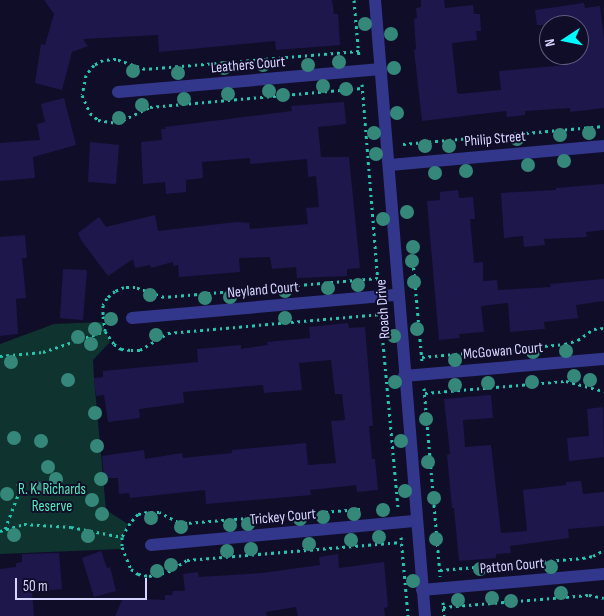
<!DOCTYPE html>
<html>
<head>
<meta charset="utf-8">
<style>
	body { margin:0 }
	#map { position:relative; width:604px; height:616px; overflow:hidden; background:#100d29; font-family:"Sofia Sans Condensed",sans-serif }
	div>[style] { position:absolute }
	.green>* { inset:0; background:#0f332f }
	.building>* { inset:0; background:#1e174c }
	.path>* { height:3px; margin-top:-1.5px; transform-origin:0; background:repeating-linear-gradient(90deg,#23c5af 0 2.5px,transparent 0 6.5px) }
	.minor>* { height:12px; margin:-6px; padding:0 6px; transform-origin:6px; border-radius:6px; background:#33378c }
	.trees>* { width:14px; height:14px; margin:-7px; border-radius:50%; background:#358879 }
	span { translate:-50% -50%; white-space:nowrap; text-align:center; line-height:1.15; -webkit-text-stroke:4px #100d29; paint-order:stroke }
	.street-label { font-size:15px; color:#d6d5ff }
	.park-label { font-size:15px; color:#54ecba }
	.north { position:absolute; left:539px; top:15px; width:50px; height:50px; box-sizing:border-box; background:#100d29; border:1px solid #5f5d7f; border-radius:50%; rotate:259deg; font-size:14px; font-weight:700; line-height:20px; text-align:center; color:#d6d5ff }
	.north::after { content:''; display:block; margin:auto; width:18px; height:22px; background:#01f9ff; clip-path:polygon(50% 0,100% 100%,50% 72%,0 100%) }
	.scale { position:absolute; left:15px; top:578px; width:132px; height:22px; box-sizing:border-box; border:2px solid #d6d5ff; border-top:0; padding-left:6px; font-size:15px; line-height:18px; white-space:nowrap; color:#d6d5ff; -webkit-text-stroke:4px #100d29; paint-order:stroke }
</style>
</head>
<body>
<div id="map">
	<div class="green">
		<div style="clip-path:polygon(102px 322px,110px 342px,93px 360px,94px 378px,106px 510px,128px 524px,122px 537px,121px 549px,0 554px,0 344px,54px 324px)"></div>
	</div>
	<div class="building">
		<div style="clip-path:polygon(44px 0,332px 0,334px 14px,338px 14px,340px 45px,276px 50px,275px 41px,159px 52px,158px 35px,83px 39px,88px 46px,72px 52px,62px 90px,35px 83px,41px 44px,45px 45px,54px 14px)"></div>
		<div style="clip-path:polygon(421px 0,444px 0,445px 8px,473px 5px,474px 14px,480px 14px,481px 31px,476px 31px,477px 40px,452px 43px,457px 92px,459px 94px,501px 90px,499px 71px,566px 65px,565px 55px,579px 55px,579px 25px,537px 25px,535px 10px,584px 3px,585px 8px,600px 6px,604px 40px,604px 108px,570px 112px,570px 108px,525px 111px,525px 115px,507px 117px,506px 111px,422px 121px,414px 50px,416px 49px,414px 19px,417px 18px,416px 8px,421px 7px)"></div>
		<div style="clip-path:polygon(64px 98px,76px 145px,33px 157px,35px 178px,0 181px,0 143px,40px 140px,37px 124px,45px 122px,41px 104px)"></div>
		<div style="clip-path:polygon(344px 102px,346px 124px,318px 127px,321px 157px,349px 157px,360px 268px,347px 269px,347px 276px,297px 278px,296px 267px,272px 269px,270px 257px,239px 258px,240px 272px,179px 277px,178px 265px,173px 266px,173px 262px,151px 268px,150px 265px,135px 268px,133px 259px,108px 276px,81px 240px,78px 233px,99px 217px,106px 227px,155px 215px,158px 231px,237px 222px,249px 223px,250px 229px,308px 224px,306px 208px,319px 207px,316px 176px,308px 177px,307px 159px,250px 164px,250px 158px,202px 162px,203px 178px,186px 180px,186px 192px,166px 194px,165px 182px,143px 184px,141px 142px,162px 140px,161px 129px,166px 129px,165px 127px,292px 111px,291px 106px)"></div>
		<div style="clip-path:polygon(90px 142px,119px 145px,116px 184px,88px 182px)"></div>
		<div style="clip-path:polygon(604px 184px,604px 230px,586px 232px,587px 237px,544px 239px,545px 245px,524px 247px,523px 236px,504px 238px,501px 193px,556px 190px,556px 188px)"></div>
		<div style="clip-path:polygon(458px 190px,459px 198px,473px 197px,475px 219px,470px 219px,474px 263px,483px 262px,483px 281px,497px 280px,498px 290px,551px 287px,550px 284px,604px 279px,604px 301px,576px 305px,578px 318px,544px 322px,545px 329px,510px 332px,508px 303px,481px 306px,484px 332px,459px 334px,460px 338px,439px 340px,427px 201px,440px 200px,440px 192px)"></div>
		<div style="clip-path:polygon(25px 235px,27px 258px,22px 258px,26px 298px,16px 299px,18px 334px,0 336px,0 237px)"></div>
		<div style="clip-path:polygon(63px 269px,87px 270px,83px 320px,60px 318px)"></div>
		<div style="clip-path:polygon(348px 323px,349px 328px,365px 327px,373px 426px,369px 426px,372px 459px,375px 459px,378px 490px,357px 492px,356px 485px,310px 490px,311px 495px,206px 504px,205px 490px,130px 498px,129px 493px,119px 494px,118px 478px,104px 478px,102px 456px,144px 450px,145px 459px,182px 453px,183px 458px,232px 453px,232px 450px,306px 443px,308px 465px,336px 463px,331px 421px,345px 420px,342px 394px,335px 394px,331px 360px,299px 363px,302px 390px,264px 393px,263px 385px,183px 392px,184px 403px,139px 409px,140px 418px,108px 422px,104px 395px,96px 396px,94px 378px,103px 377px,103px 371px,198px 362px,197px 349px,241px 345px,241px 349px,268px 345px,267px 342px,310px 338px,309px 327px)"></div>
		<div style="clip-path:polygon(491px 395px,493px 418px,463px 420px,465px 447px,491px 445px,501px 533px,527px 531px,523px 490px,566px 485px,566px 482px,581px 481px,583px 494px,604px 492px,604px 526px,568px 529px,569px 538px,510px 546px,511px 553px,496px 554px,496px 558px,459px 561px,454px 508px,452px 508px,447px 455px,450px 454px,444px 399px)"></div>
		<div style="clip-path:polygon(603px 407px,604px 457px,569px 461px,567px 438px,589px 436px,587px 409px)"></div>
		<div style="clip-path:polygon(101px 551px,107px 568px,110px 567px,116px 591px,94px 597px,82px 558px)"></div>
		<div style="clip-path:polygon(59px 553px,62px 589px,32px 592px,34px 616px,0 616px,0 569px,16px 567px,16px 563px,22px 562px,22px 554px)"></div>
		<div style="clip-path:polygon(338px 554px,339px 568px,384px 562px,388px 607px,384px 608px,385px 616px,298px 616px,296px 607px,266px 612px,267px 616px,115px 616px,123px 598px,165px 600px,165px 595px,172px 595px,173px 591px,185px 591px,183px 574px,198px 572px,199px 577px,262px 573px,320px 565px,319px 557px)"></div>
	</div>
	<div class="path">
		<div style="left:354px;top:0;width:57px;rotate:85deg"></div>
		<div style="left:359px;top:51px;width:215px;rotate:175.2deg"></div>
		<div style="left:145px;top:69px;width:31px;rotate:-161deg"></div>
		<div style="left:116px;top:59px;width:13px;rotate:176deg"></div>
		<div style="left:103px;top:60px;width:10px;rotate:151deg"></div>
		<div style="left:94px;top:65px;width:13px;rotate:129deg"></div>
		<div style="left:86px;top:75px;width:20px;rotate:101deg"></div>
		<div style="left:82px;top:95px;width:20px;rotate:66deg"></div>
		<div style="left:90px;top:113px;width:11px;rotate:41deg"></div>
		<div style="left:98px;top:120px;width:19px;rotate:9deg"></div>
		<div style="left:117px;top:123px;width:37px;rotate:-26deg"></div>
		<div style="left:150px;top:107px;width:213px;rotate:-5.1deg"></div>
		<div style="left:362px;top:84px;width:199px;rotate:85.4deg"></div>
		<div style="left:403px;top:144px;width:202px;rotate:-5.1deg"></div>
		<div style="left:413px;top:261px;width:100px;rotate:84.9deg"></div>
		<div style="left:378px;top:278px;width:215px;rotate:174.9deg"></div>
		<div style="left:164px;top:297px;width:31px;rotate:-161deg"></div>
		<div style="left:135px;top:287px;width:11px;rotate:180deg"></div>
		<div style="left:124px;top:287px;width:10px;rotate:156deg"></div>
		<div style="left:115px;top:291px;width:11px;rotate:139deg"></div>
		<div style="left:107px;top:298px;width:8px;rotate:120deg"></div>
		<div style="left:103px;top:305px;width:11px;rotate:90deg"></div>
		<div style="left:103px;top:316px;width:15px;rotate:82deg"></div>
		<div style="left:105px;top:331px;width:16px;rotate:55deg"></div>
		<div style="left:114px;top:344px;width:9px;rotate:36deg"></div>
		<div style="left:121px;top:349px;width:10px;rotate:6deg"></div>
		<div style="left:131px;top:350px;width:9px"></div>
		<div style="left:140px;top:350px;width:33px;rotate:-31deg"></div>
		<div style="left:168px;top:333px;width:214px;rotate:-5.1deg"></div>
		<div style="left:380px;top:310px;width:199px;rotate:84.8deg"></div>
		<div style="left:0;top:356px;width:43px;rotate:-5.3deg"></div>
		<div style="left:43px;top:352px;width:65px;rotate:-18.7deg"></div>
		<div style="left:422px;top:357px;width:144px;rotate:-5.2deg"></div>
		<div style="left:565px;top:344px;width:14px;rotate:-17deg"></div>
		<div style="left:578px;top:340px;width:19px;rotate:-35deg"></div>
		<div style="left:594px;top:329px;width:10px;rotate:-6deg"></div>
		<div style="left:424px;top:388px;width:189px;rotate:85.1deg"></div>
		<div style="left:425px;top:393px;width:142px;rotate:-4.9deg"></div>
		<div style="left:566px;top:381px;width:39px;rotate:15deg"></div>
		<div style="left:360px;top:509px;width:174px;rotate:175.4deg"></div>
		<div style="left:187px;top:523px;width:9px;rotate:-174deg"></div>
		<div style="left:178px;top:522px;width:21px;rotate:-152deg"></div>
		<div style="left:159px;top:512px;width:12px;rotate:180deg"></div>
		<div style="left:147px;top:512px;width:9px;rotate:167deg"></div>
		<div style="left:138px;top:514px;width:12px;rotate:132deg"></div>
		<div style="left:130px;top:523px;width:16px;rotate:120deg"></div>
		<div style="left:122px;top:537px;width:10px;rotate:90deg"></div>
		<div style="left:122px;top:547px;width:24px;rotate:68deg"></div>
		<div style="left:131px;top:569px;width:9px;rotate:36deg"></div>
		<div style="left:138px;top:574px;width:11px;rotate:10deg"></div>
		<div style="left:149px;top:576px;width:19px;rotate:-12deg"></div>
		<div style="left:168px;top:572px;width:22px;rotate:-32deg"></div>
		<div style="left:187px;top:560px;width:215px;rotate:-4.8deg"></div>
		<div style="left:5px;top:529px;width:40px;rotate:-69deg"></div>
		<div style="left:19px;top:492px;width:9px;rotate:-96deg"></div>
		<div style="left:0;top:531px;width:25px;rotate:-16deg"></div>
		<div style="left:24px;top:524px;width:47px;rotate:3.7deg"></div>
		<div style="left:71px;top:527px;width:52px;rotate:11.1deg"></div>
		<div style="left:401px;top:537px;width:79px;rotate:84.9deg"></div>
		<div style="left:440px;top:570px;width:144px;rotate:-4.8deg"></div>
		<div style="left:583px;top:558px;width:10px;rotate:-11deg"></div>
		<div style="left:593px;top:556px;width:13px;rotate:-29deg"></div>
		<div style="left:443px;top:602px;width:14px;rotate:86deg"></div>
		<div style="left:443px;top:607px;width:146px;rotate:-4.7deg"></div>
		<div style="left:589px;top:595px;width:15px;rotate:11deg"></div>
	</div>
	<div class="minor">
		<div style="left:375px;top:0;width:618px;rotate:85.36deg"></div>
		<div style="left:118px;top:92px;width:264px;rotate:-5deg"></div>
		<div style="left:390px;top:165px;width:215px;rotate:-5.1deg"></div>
		<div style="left:132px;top:318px;width:266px;rotate:-5deg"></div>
		<div style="left:404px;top:376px;width:201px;rotate:-4.9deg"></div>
		<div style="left:151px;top:545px;width:267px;rotate:-5.2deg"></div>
		<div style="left:422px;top:590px;width:183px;rotate:-5deg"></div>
	</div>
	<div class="trees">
		<div style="left:365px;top:24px"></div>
		<div style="left:391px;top:34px"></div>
		<div style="left:339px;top:62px"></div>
		<div style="left:263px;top:65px"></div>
		<div style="left:308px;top:65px"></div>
		<div style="left:224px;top:68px"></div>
		<div style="left:394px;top:68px"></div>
		<div style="left:133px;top:71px"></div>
		<div style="left:178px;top:73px"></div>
		<div style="left:323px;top:86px"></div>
		<div style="left:346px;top:89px"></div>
		<div style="left:269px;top:91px"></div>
		<div style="left:228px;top:94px"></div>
		<div style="left:283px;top:95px"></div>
		<div style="left:184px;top:99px"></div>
		<div style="left:142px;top:105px"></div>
		<div style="left:397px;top:113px"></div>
		<div style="left:119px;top:118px"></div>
		<div style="left:374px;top:133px"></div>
		<div style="left:589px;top:133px"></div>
		<div style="left:560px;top:135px"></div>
		<div style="left:517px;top:139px"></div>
		<div style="left:425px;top:146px"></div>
		<div style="left:449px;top:146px"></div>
		<div style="left:376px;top:154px"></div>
		<div style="left:564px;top:161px"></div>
		<div style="left:528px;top:165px"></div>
		<div style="left:466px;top:171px"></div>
		<div style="left:435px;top:173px"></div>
		<div style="left:407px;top:212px"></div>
		<div style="left:383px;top:219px"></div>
		<div style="left:413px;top:247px"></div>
		<div style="left:412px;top:261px"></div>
		<div style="left:414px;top:282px"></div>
		<div style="left:358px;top:285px"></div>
		<div style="left:328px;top:288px"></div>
		<div style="left:285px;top:291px"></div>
		<div style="left:150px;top:295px"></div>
		<div style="left:230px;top:297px"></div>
		<div style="left:205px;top:298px"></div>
		<div style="left:285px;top:318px"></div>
		<div style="left:111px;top:319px"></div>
		<div style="left:95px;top:329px"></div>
		<div style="left:417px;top:329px"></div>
		<div style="left:156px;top:335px"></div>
		<div style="left:394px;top:336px"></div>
		<div style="left:78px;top:337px"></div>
		<div style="left:91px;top:344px"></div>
		<div style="left:566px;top:351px"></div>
		<div style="left:533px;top:352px"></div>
		<div style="left:455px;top:360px"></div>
		<div style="left:11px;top:362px"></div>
		<div style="left:574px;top:376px"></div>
		<div style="left:68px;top:380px"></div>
		<div style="left:590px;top:380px"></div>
		<div style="left:395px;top:382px"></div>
		<div style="left:532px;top:382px"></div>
		<div style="left:488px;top:383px"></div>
		<div style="left:455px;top:385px"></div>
		<div style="left:95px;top:413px"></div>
		<div style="left:426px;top:419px"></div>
		<div style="left:14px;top:438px"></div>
		<div style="left:41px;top:441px"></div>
		<div style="left:401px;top:441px"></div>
		<div style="left:97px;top:446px"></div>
		<div style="left:428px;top:462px"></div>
		<div style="left:48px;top:467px"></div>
		<div style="left:56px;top:479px"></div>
		<div style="left:101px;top:479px"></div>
		<div style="left:36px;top:488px"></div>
		<div style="left:405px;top:491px"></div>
		<div style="left:7px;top:494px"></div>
		<div style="left:434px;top:498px"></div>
		<div style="left:92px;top:500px"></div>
		<div style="left:383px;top:510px"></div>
		<div style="left:102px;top:514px"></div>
		<div style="left:354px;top:514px"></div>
		<div style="left:323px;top:517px"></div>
		<div style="left:151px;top:518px"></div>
		<div style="left:300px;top:519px"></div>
		<div style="left:248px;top:524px"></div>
		<div style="left:230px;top:525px"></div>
		<div style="left:181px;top:527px"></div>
		<div style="left:14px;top:535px"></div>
		<div style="left:88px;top:536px"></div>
		<div style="left:379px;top:537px"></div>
		<div style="left:436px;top:539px"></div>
		<div style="left:351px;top:540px"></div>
		<div style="left:309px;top:544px"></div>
		<div style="left:251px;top:549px"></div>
		<div style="left:227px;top:551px"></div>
		<div style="left:171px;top:565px"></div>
		<div style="left:551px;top:567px"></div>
		<div style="left:480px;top:569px"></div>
		<div style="left:157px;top:571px"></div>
		<div style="left:413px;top:581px"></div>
		<div style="left:561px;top:593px"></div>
		<div style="left:492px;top:598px"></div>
		<div style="left:458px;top:600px"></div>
		<div style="left:511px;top:601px"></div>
	</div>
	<div class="street-label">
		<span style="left:248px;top:65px;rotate:-5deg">Leathers Court</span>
		<span style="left:495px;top:139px;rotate:-5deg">Philip Street</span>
		<span style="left:263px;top:290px;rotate:-5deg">Neyland Court</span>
		<span style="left:383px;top:309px;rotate:-94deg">Roach Drive</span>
		<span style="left:503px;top:351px;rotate:-5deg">McGowan Court</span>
		<span style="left:283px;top:517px;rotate:-5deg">Trickey Court</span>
		<span style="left:512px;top:566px;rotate:-5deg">Patton Court</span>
	</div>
	<div class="park-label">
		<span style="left:52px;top:498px">R. K. Richards<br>Reserve</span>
	</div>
	<div class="north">N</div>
	<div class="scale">50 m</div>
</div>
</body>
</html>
